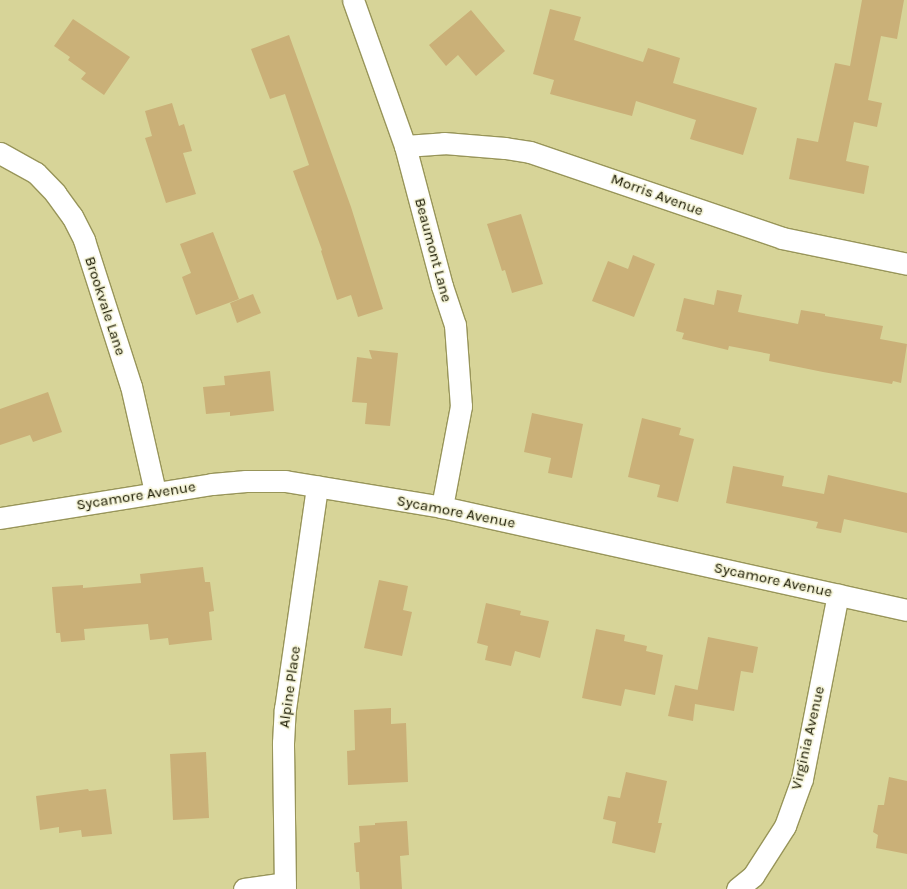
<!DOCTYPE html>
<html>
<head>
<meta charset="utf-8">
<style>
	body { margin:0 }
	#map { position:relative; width:907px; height:889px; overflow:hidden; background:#d7d498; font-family:Karla,sans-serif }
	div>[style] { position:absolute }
	.building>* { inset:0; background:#cab078 }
	.roads { filter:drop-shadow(1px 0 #98955a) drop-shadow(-1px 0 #98955a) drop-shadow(0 1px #98955a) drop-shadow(0 -1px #98955a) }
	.minor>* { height:21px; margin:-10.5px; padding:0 10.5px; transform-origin:10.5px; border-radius:10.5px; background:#fff }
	span { translate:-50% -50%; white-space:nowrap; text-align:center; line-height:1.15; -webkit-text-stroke:3px #f4f3d5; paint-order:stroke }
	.street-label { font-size:15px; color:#171601 }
</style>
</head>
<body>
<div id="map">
	<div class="building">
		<div style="clip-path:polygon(862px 0,904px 0,897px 39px,881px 36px,868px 100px,882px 103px,877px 127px,854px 122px,846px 161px,869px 166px,864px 194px,789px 179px,797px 138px,818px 142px,835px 63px,850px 66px)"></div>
		<div style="clip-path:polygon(550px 9px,581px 17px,574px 40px,643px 62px,648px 48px,680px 58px,673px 83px,757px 108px,743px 155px,690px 139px,696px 120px,636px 101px,632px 116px,550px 94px,554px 80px,533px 74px)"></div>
		<div style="clip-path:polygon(471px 10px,505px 51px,476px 76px,458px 55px,446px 66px,429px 45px)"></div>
		<div style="clip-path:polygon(73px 19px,130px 57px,104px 95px,81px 79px,86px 73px,68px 60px,70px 57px,54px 46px)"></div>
		<div style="clip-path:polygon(289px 35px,351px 207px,383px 309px,358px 317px,351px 295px,337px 300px,321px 251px,322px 250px,293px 171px,309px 165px,285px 94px,270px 99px,251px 49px)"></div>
		<div style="clip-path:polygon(172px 103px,179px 126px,184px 124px,192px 151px,183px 153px,196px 194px,166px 203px,145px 138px,152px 136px,145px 111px)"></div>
		<div style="clip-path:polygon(521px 214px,543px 284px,512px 293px,505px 270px,502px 271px,487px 224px)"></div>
		<div style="clip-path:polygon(213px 232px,239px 299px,196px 315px,182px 277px,191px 273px,180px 244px)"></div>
		<div style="clip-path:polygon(633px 255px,655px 264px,634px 317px,592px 301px,608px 261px,628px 269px)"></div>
		<div style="clip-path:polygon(717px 290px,742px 295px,738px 312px,798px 324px,801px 310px,825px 314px,825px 316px,883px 326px,880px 339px,907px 344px,901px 383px,893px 381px,892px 384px,823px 372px,769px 361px,770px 354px,729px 346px,728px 350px,682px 339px,684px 333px,676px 331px,684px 298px,714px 305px)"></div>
		<div style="clip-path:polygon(253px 294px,261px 313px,237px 323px,230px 303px)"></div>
		<div style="clip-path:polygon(369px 350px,398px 353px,390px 426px,365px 424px,367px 403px,352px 402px,357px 357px,372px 359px)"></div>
		<div style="clip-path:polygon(270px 371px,274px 411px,230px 416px,230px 412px,206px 414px,203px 387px,225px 385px,224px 376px)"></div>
		<div style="clip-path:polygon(48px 392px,62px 432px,33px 442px,30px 435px,0 445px,0 409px)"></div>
		<div style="clip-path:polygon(532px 413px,583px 424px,572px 478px,548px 473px,551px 458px,524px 452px)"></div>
		<div style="clip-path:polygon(642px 418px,681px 428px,679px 435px,694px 439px,678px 502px,657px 497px,660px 485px,628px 477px)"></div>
		<div style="clip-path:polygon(733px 466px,784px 476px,782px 486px,824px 494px,828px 475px,907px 493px,907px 533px,844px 519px,841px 533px,816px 528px,818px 522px,726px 503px)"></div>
		<div style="clip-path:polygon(203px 567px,205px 582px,210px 582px,214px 611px,209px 612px,212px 640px,169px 645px,168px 638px,150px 640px,148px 624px,84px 629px,85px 640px,61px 642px,60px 633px,56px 633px,52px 587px,83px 585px,83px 588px,141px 583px,140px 574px)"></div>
		<div style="clip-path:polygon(379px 580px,408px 586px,403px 610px,412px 612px,402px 656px,364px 648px)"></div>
		<div style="clip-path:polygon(486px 603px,521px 611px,520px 615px,549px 621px,540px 658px,515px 651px,511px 666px,485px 660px,488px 646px,477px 643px)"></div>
		<div style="clip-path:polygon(596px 629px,625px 635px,624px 641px,647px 646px,646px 651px,663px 655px,655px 695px,625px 689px,621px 706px,582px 698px)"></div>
		<div style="clip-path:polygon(708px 637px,758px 647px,753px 673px,741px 671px,734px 711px,695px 704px,693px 721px,668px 716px,675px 685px,698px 690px,696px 698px)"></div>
		<div style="clip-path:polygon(391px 708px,391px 724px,406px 723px,408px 782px,348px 785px,347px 751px,355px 750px,354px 710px)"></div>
		<div style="clip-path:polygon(206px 752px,209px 818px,173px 820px,170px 754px)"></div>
		<div style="clip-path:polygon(626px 772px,667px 781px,658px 823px,662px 823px,655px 853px,612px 843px,616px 822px,603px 819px,608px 796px,620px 798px)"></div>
		<div style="clip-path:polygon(889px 777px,907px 781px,907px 854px,876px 848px,878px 835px,873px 832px,878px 805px,884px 805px)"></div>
		<div style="clip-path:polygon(88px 789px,89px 791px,106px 789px,112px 834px,82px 837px,81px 830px,59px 833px,59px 827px,40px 830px,36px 796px)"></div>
		<div style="clip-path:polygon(407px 821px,409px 855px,400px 856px,402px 889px,360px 889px,359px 872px,356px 872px,354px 843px,360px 842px,359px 826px,375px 825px,375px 823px)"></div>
	</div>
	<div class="roads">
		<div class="minor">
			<div style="left:353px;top:0;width:155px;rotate:70.4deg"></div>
			<div style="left:405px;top:146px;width:145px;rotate:75.2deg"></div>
			<div style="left:442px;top:286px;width:41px;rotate:71.6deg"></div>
			<div style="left:455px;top:325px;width:81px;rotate:85.8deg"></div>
			<div style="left:461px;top:406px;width:103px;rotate:100.7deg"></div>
			<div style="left:405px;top:146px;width:39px;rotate:-4deg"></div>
			<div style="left:444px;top:143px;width:61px;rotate:4.7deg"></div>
			<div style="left:505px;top:148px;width:25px;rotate:9deg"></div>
			<div style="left:530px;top:152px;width:266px;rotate:18.8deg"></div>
			<div style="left:782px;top:238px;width:128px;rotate:11.7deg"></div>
			<div style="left:0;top:153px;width:41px;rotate:29.1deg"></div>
			<div style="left:36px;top:173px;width:28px;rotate:46deg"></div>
			<div style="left:55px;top:193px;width:29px;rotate:54deg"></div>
			<div style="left:72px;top:216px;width:27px;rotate:63deg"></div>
			<div style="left:84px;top:240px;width:153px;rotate:72.2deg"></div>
			<div style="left:131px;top:386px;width:109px;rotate:77.2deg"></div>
			<div style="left:0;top:518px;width:215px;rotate:-9.1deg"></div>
			<div style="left:212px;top:484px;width:34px;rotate:-5deg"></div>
			<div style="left:246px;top:481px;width:39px"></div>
			<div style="left:285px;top:481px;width:159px;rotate:9.4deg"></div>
			<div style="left:442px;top:507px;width:476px;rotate:12.5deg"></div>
			<div style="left:244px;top:889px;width:41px;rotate:-8.3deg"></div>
			<div style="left:285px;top:889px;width:146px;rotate:-90.8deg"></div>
			<div style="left:283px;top:743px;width:34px;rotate:-87deg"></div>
			<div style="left:285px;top:709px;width:225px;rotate:-81.8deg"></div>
			<div style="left:737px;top:889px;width:21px;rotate:-39deg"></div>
			<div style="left:753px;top:876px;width:59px;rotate:-57.4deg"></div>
			<div style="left:785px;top:826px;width:50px;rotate:-70.1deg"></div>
			<div style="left:802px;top:779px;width:188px;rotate:-79deg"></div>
		</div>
	</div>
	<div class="street-label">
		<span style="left:657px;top:195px;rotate:20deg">Morris Avenue</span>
		<span style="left:433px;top:250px;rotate:75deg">Beaumont Lane</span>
		<span style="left:105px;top:306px;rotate:72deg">Brookvale Lane</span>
		<span style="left:136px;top:496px;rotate:-9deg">Sycamore Avenue</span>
		<span style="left:456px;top:512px;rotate:11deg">Sycamore Avenue</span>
		<span style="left:773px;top:580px;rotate:12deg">Sycamore Avenue</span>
		<span style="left:290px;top:687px;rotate:-82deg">Alpine Place</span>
		<span style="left:808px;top:738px;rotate:-77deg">Virginia Avenue</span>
	</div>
</div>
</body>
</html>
